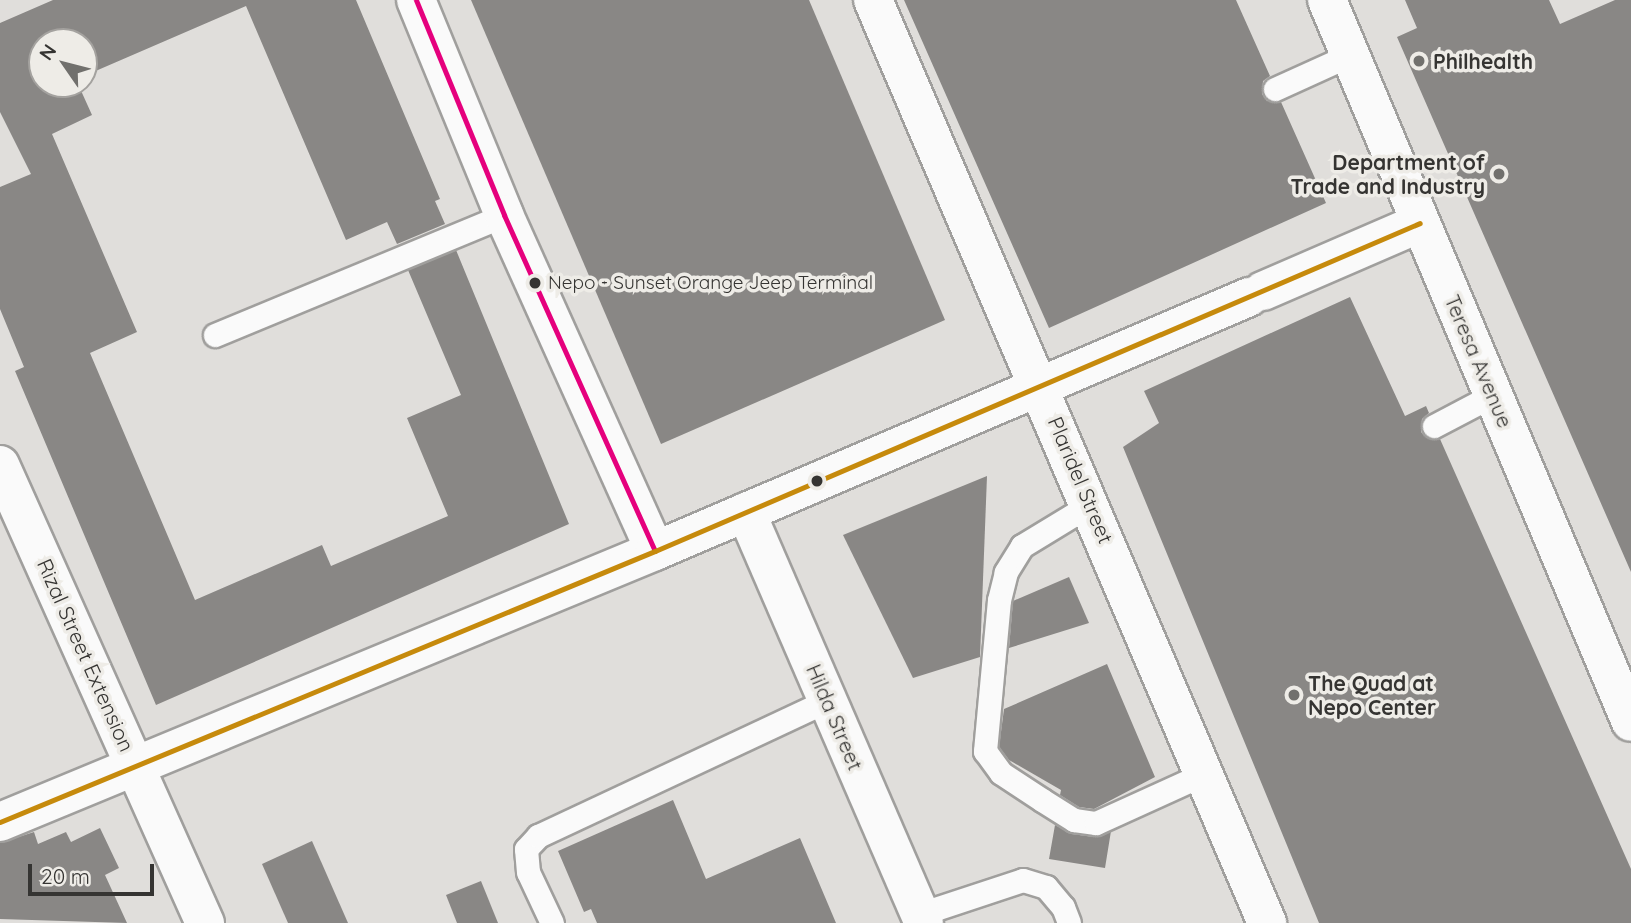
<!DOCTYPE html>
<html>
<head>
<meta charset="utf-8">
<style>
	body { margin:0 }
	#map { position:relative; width:1631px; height:923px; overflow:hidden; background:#e0dedb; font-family:Quicksand,sans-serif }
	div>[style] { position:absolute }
	.building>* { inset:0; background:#898785 }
	.roads { filter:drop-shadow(2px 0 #a09f9d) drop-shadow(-2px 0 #a09f9d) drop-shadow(0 2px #a09f9d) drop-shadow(0 -2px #a09f9d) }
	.lane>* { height:23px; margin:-11.5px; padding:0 11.5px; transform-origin:11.5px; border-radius:11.5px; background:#fafafa }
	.street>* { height:38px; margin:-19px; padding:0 19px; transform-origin:19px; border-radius:19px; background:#fafafa }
	.secondary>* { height:38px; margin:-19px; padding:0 19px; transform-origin:19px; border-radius:19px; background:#fafafa }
	.primary>* { height:38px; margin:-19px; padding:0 19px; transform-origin:19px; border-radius:19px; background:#fafafa }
	.bus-1>* { height:5px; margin:-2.5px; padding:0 2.5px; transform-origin:2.5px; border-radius:2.5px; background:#e5007d }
	.bus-2>* { height:5px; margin:-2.5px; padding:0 2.5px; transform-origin:2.5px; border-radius:2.5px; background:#c68a0c }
	.dots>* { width:19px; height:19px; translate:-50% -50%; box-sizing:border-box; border:4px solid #eeece7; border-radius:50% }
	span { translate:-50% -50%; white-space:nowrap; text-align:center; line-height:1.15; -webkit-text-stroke:7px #eeece7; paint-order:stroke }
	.bus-label { font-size:19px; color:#353432 }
	.left { translate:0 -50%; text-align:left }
	.poi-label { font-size:21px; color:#353432; font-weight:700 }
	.right { translate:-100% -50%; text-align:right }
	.street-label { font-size:21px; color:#353432 }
	.north { position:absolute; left:28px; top:28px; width:70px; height:70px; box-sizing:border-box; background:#eeece7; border:2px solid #a4a29f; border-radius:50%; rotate:305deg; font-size:19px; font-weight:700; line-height:28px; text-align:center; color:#353432 }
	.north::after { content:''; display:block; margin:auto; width:24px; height:32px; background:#71706d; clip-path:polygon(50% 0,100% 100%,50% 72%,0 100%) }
	.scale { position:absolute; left:28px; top:864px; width:126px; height:32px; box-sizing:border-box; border:4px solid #353432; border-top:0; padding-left:9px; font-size:21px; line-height:24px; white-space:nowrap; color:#353432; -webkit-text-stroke:5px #eeece7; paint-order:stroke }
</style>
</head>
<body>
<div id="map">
	<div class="building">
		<div style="clip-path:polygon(53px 0,356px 0,440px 199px,435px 201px,445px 224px,397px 244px,387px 222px,346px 240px,246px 6px,84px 76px,84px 42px,42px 42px,42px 84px,78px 84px,92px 115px,52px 134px,137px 332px,90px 353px,195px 600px,322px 545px,331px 566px,448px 516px,407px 418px,461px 395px,408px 270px,456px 250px,569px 524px,156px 705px,15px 371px,24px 367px,0 309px,0 187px,31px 174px,0 112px,0 23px)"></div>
		<div style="clip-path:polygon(471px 0,809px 0,945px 320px,661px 444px)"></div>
		<div style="clip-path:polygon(904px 0,1236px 0,1270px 76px,1263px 81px,1262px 94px,1267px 101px,1281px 102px,1326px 203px,1049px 328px)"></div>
		<div style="clip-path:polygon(1405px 0,1549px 0,1560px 24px,1615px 0,1631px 0,1631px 572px,1397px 37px,1417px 28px)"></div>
		<div style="clip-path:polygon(1350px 297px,1405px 416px,1426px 406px,1429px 413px,1422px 419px,1421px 432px,1427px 438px,1440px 439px,1631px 869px,1631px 923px,1319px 923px,1123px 447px,1159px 423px,1144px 391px)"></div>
		<div style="clip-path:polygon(987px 476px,980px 657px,913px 678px,843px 535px)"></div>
		<div style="clip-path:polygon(1069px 577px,1089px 623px,1009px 648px,1013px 601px)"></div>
		<div style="clip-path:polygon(1107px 664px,1155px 777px,1094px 809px,1079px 807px,1060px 795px,1061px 790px,1009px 760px,999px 747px,1004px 709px)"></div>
		<div style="clip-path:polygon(673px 800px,706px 879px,800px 838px,836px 923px,597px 923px,591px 909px,584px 912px,558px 851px)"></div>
		<div style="clip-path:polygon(1055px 825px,1072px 834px,1094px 837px,1111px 831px,1105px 868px,1049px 859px)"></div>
		<div style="clip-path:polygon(100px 828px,119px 868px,105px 875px,127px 923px,0 919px,0 843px,34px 832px,38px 844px,66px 832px,71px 842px)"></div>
		<div style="clip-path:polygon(312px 841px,348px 923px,288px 923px,262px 864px)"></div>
		<div style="clip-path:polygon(481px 881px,498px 923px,457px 923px,446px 895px)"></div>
	</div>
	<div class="roads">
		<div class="lane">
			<div style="left:1275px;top:89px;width:82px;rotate:-24.4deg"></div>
			<div style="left:215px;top:335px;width:313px;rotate:-22.5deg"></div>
			<div style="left:1434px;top:426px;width:67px;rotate:-27.7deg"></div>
			<div style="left:1091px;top:504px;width:81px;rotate:148.7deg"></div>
			<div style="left:1022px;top:546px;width:31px;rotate:122deg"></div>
			<div style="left:1006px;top:572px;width:29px;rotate:104deg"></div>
			<div style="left:999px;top:600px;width:152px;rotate:95.3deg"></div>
			<div style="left:985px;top:751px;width:27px;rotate:54deg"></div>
			<div style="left:1001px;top:773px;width:49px;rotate:33.4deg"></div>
			<div style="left:1042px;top:800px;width:38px;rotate:32deg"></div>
			<div style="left:1074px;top:820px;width:22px;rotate:8deg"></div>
			<div style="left:1096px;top:823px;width:119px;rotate:-24.4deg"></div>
			<div style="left:920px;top:914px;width:108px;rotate:-18.3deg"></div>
			<div style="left:1023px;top:880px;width:24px;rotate:17deg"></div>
			<div style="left:1046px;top:887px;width:26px;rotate:50deg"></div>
			<div style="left:1063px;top:907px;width:17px;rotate:69deg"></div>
			<div style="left:552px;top:923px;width:56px;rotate:-115.2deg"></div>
			<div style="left:528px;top:872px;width:23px;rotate:-95deg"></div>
			<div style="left:526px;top:849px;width:18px;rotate:-47deg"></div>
			<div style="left:538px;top:836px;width:320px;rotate:-25.1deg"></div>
		</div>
		<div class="street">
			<div style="left:416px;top:0;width:232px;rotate:67.7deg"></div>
			<div style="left:504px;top:215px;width:368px;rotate:65.8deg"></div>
			<div style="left:1263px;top:291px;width:171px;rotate:-23.4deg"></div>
			<div style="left:746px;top:512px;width:448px;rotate:66.6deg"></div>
			<div style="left:0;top:822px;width:709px;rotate:-22.48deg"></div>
			<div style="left:655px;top:551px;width:646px;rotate:-23.15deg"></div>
		</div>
		<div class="secondary">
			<div style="left:873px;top:0;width:1004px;rotate:66.88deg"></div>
			<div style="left:1327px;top:0;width:783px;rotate:67.17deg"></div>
		</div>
		<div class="primary">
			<div style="left:0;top:465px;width:502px;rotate:65.89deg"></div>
		</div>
	</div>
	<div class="bus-1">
		<div style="left:416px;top:0;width:232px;rotate:67.7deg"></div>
		<div style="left:504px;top:215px;width:368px;rotate:65.8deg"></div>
	</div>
	<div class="bus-2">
		<div style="left:0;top:822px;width:709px;rotate:-22.48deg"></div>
		<div style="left:655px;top:551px;width:832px;rotate:-23.21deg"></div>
	</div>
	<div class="dots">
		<div style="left:1419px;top:61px;background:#71706d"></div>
		<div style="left:1499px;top:174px;background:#71706d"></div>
		<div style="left:535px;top:283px;background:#353432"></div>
		<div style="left:817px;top:481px;background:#353432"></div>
		<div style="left:1294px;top:695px;background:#71706d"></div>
	</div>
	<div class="bus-label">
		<span class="left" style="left:548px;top:283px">Nepo - Sunset Orange Jeep Terminal</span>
	</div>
	<div class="poi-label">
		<span class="left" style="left:1433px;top:61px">Philhealth</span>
		<span class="right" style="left:1485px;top:174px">Department of<br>Trade and Industry</span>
		<span class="left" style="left:1308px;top:695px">The Quad at<br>Nepo Center</span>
	</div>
	<div class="street-label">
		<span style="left:1479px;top:361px;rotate:67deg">Teresa Avenue</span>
		<span style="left:1081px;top:480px;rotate:67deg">Plaridel Street</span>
		<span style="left:86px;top:655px;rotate:66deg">Rizal Street Extension</span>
		<span style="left:835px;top:717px;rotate:67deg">Hilda Street</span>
	</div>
	<div class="north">N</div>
	<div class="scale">20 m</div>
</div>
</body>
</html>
